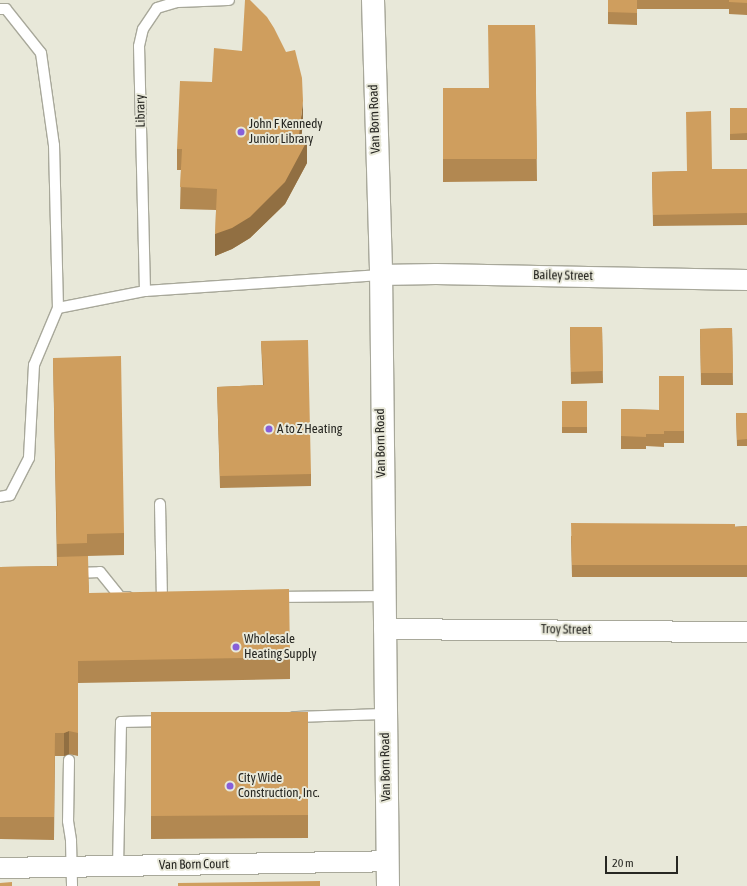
<!DOCTYPE html>
<html>
<head>
<meta charset="utf-8">
<style>
	body { margin:0 }
	#map { position:relative; width:747px; height:886px; overflow:hidden; background:#e8e8d9; font-family:"Asap Condensed",sans-serif }
	div>[style] { position:absolute }
	.roads { filter:drop-shadow(1px 0 #a8a89a) drop-shadow(-1px 0 #a8a89a) drop-shadow(0 1px #a8a89a) drop-shadow(0 -1px #a8a89a) }
	.lane>* { height:10px; margin:-5px; padding:0 5px; transform-origin:5px; border-radius:5px; background:#fff }
	.street>* { height:20px; margin:-10px; padding:0 10px; transform-origin:10px; border-radius:10px; background:#fff }
	.secondary>* { height:22px; margin:-11px; padding:0 11px; transform-origin:11px; border-radius:11px; background:#fff }
	.wall>* { inset:0; background:#b28851 }
	.shaded-wall>* { inset:0; background:#916f42 }
	.building>* { inset:0; background:#cf9e5e }
	.dots>* { width:11px; height:11px; translate:-50% -50%; box-sizing:border-box; border:2px solid #e8e8d9; border-radius:50% }
	span { translate:-50% -50%; white-space:nowrap; text-align:center; line-height:1.15; -webkit-text-stroke:4px #e8e8d9; paint-order:stroke }
	.street-label { font-size:13px; color:#272722 }
	.poi-label { font-size:13px; color:#272722 }
	.left { translate:0 -50%; text-align:left }
	.scale { position:absolute; left:605px; top:856px; width:73px; height:18px; box-sizing:border-box; border:2px solid #272722; border-top:0; padding-left:5px; font-size:12px; line-height:14px; white-space:nowrap; color:#272722; -webkit-text-stroke:3px #e8e8d9; paint-order:stroke }
</style>
</head>
<body>
<div id="map">
	<div class="roads">
		<div class="lane">
			<div style="left:0;top:9px;width:6px"></div>
			<div style="left:6px;top:9px;width:56px;rotate:51.5deg"></div>
			<div style="left:41px;top:53px;width:93px;rotate:82deg"></div>
			<div style="left:54px;top:145px;width:163px;rotate:88.6deg"></div>
			<div style="left:58px;top:308px;width:62px;rotate:112.8deg"></div>
			<div style="left:34px;top:365px;width:93px;rotate:93.1deg"></div>
			<div style="left:29px;top:458px;width:42px;rotate:117.2deg"></div>
			<div style="left:10px;top:495px;width:10px;rotate:169deg"></div>
			<div style="left:145px;top:291px;width:245px;rotate:-91.4deg"></div>
			<div style="left:139px;top:46px;width:17px;rotate:-77deg"></div>
			<div style="left:143px;top:29px;width:25px;rotate:-56deg"></div>
			<div style="left:157px;top:8px;width:21px;rotate:-17deg"></div>
			<div style="left:177px;top:2px;width:52px;rotate:-2.2deg"></div>
			<div style="left:58px;top:308px;width:89px;rotate:-11.1deg"></div>
			<div style="left:145px;top:291px;width:236px;rotate:-3.9deg"></div>
			<div style="left:160px;top:504px;width:93px;rotate:88.8deg"></div>
			<div style="left:75px;top:573px;width:25px;rotate:-2deg"></div>
			<div style="left:100px;top:572px;width:32px;rotate:51deg"></div>
			<div style="left:120px;top:597px;width:8px"></div>
			<div style="left:276px;top:597px;width:108px;rotate:-0.5deg"></div>
			<div style="left:294px;top:717px;width:91px;rotate:-1.9deg"></div>
			<div style="left:69px;top:760px;width:61px;rotate:90.9deg"></div>
			<div style="left:68px;top:821px;width:20px;rotate:81deg"></div>
			<div style="left:71px;top:841px;width:45px;rotate:88.7deg"></div>
			<div style="left:118px;top:867px;width:145px;rotate:-88.8deg"></div>
			<div style="left:121px;top:722px;width:43px;rotate:-1.3deg"></div>
		</div>
		<div class="street">
			<div style="left:380px;top:275px;width:56px;rotate:-1deg"></div>
			<div style="left:436px;top:274px;width:311px;rotate:1.1deg"></div>
			<div style="left:384px;top:629px;width:363px;rotate:0.5deg"></div>
			<div style="left:0;top:868px;width:387px;rotate:-1deg"></div>
		</div>
		<div class="secondary">
			<div style="left:373px;top:0;width:269px;rotate:88.3deg"></div>
			<div style="left:381px;top:269px;width:617px;rotate:89.35deg"></div>
		</div>
	</div>
	<div class="wall">
		<div style="clip-path:polygon(608px 0,747px 0,747px 15px,729px 14px,729px 9px,637px 9px,637px 25px,608px 24px)"></div>
		<div style="clip-path:polygon(535px 25px,537px 181px,443px 182px,443px 88px,489px 88px)"></div>
		<div style="clip-path:polygon(242px 51px,286px 52px,303px 123px,301px 137px,307px 163px,285px 204px,250px 238px,232px 249px,215px 256px,216px 210px,180px 209px,181px 170px,177px 170px,177px 149px,212px 82px)"></div>
		<div style="clip-path:polygon(730px 108px,747px 108px,747px 140px,730px 140px)"></div>
		<div style="clip-path:polygon(712px 169px,747px 169px,747px 225px,653px 226px,652px 172px,687px 171px)"></div>
		<div style="clip-path:polygon(570px 327px,602px 327px,603px 383px,571px 384px)"></div>
		<div style="clip-path:polygon(732px 328px,733px 385px,701px 385px,700px 329px)"></div>
		<div style="clip-path:polygon(261px 341px,311px 474px,311px 486px,220px 488px,217px 387px,263px 385px)"></div>
		<div style="clip-path:polygon(53px 358px,124px 533px,124px 555px,87px 556px,89px 593px,290px 657px,290px 679px,78px 683px,78px 756px,69px 754px,64px 756px,55px 756px,54px 840px,0 839px,0 567px,57px 566px)"></div>
		<div style="clip-path:polygon(684px 376px,684px 443px,664px 443px,664px 447px,646px 446px,646px 449px,621px 449px,621px 409px,659px 410px)"></div>
		<div style="clip-path:polygon(562px 401px,587px 401px,587px 433px,562px 433px)"></div>
		<div style="clip-path:polygon(736px 413px,747px 413px,747px 446px,737px 446px)"></div>
		<div style="clip-path:polygon(747px 526px,747px 577px,572px 577px,571px 536px)"></div>
		<div style="clip-path:polygon(151px 712px,308px 712px,308px 838px,151px 839px)"></div>
	</div>
	<div class="shaded-wall">
		<div style="clip-path:polygon(303px 101px,303px 123px,299px 156px,299px 135px)"></div>
		<div style="clip-path:polygon(307px 141px,307px 163px,285px 204px,250px 238px,232px 249px,215px 256px,215px 234px)"></div>
		<div style="clip-path:polygon(69px 731px,69px 754px,64px 756px,64px 733px)"></div>
	</div>
	<div class="building">
		<div style="clip-path:polygon(245px 0,250px 0,267px 17px,274px 28px,286px 52px,295px 50px,302px 78px,303px 101px,299px 135px,307px 141px,285px 182px,250px 217px,232px 228px,215px 234px,217px 189px,180px 187px,182px 149px,177px 149px,180px 81px,212px 82px,214px 48px,242px 51px)"></div>
		<div style="clip-path:polygon(608px 0,637px 0,637px 13px,608px 12px)"></div>
		<div style="clip-path:polygon(729px 0,747px 0,747px 3px,729px 2px)"></div>
		<div style="clip-path:polygon(488px 25px,535px 25px,537px 159px,443px 159px,443px 88px,489px 88px)"></div>
		<div style="clip-path:polygon(730px 108px,747px 108px,747px 133px,730px 134px)"></div>
		<div style="clip-path:polygon(711px 111px,712px 169px,747px 169px,747px 213px,653px 215px,652px 172px,687px 171px,686px 112px)"></div>
		<div style="clip-path:polygon(570px 327px,602px 327px,603px 371px,571px 372px)"></div>
		<div style="clip-path:polygon(732px 328px,733px 373px,701px 373px,700px 329px)"></div>
		<div style="clip-path:polygon(308px 340px,311px 474px,220px 476px,217px 387px,264px 385px,261px 341px)"></div>
		<div style="clip-path:polygon(121px 356px,124px 533px,87px 534px,87px 543px,57px 544px,53px 358px)"></div>
		<div style="clip-path:polygon(659px 376px,684px 376px,684px 431px,664px 431px,664px 434px,646px 434px,646px 437px,621px 436px,621px 409px,659px 410px)"></div>
		<div style="clip-path:polygon(562px 401px,587px 401px,587px 427px,562px 427px)"></div>
		<div style="clip-path:polygon(736px 413px,747px 413px,747px 439px,737px 440px)"></div>
		<div style="clip-path:polygon(571px 523px,735px 524px,735px 527px,747px 526px,747px 565px,572px 565px)"></div>
		<div style="clip-path:polygon(88px 556px,89px 593px,289px 589px,290px 657px,78px 661px,78px 733px,69px 731px,64px 733px,55px 733px,54px 817px,0 817px,0 567px,58px 566px,57px 557px)"></div>
		<div style="clip-path:polygon(151px 712px,308px 712px,308px 815px,151px 816px)"></div>
		<div style="clip-path:polygon(320px 881px,320px 886px,178px 886px,178px 883px)"></div>
		<div style="clip-path:polygon(12px 882px,12px 886px,0 886px,0 883px)"></div>
	</div>
	<div class="dots">
		<div style="left:241px;top:132px;background:#875fd9"></div>
		<div style="left:269px;top:429px;background:#875fd9"></div>
		<div style="left:236px;top:647px;background:#875fd9"></div>
		<div style="left:230px;top:786px;background:#875fd9"></div>
	</div>
	<div class="street-label">
		<span style="left:141px;top:111px;rotate:-91deg">Library</span>
		<span style="left:375px;top:119px;rotate:-92deg">Van Born Road</span>
		<span style="left:563px;top:276px;rotate:1deg">Bailey Street</span>
		<span style="left:381px;top:443px;rotate:-91deg">Van Born Road</span>
		<span style="left:566px;top:630px;rotate:1deg">Troy Street</span>
		<span style="left:386px;top:767px;rotate:-91deg">Van Born Road</span>
		<span style="left:194px;top:865px;rotate:-1deg">Van Born Court</span>
	</div>
	<div class="poi-label">
		<span class="left" style="left:249px;top:132px">John F Kennedy<br>Junior Library</span>
		<span class="left" style="left:277px;top:429px">A to Z Heating</span>
		<span class="left" style="left:244px;top:647px">Wholesale<br>Heating Supply</span>
		<span class="left" style="left:238px;top:786px">City Wide<br>Construction, Inc.</span>
	</div>
	<div class="scale">20 m</div>
</div>
</body>
</html>
